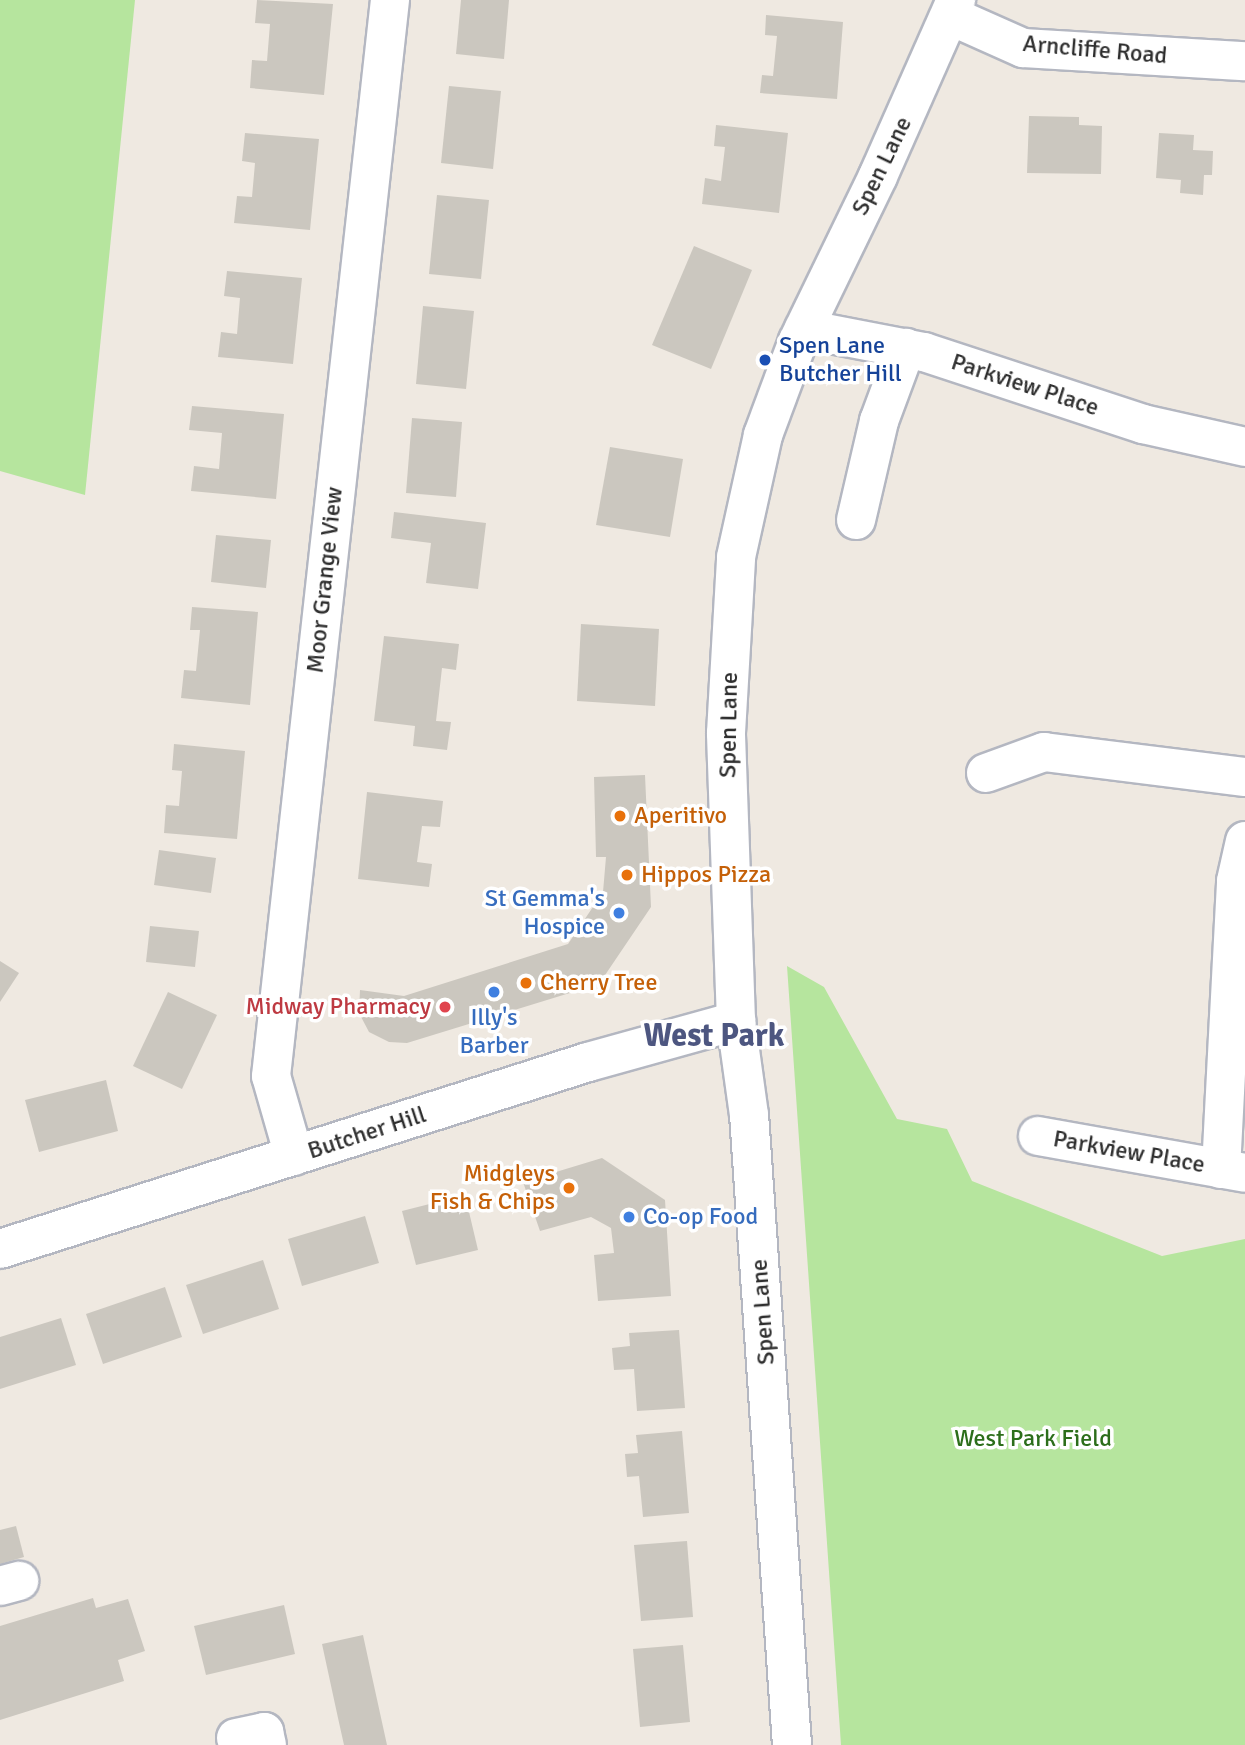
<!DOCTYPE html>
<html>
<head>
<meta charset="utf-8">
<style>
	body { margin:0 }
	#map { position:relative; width:1245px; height:1745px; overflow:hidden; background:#efe9e1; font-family:Signika,sans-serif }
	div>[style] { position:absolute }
	.green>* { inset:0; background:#b6e59e }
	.building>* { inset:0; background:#cbc7bf }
	.roads { filter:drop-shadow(2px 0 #b4b7c1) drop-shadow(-2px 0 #b4b7c1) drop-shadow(0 2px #b4b7c1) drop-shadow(0 -2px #b4b7c1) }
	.minor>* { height:38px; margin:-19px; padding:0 19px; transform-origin:19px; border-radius:19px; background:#fff }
	.dots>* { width:19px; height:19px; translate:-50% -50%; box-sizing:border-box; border:4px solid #fff; border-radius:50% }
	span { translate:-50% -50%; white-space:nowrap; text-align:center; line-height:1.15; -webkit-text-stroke:7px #fff; paint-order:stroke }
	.street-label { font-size:24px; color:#2e2e2e }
	.transit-label { font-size:24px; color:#164399 }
	.left { translate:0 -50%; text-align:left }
	.food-label { font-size:24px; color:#c56008 }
	.right { translate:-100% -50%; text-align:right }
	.shop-label { font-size:24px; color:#366cbe }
	.health-label { font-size:24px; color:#be3a42 }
	.park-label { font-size:24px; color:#2c6e1b }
	.district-label { font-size:32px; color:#4d5680; font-weight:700 }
</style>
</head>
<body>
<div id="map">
	<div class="green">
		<div style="clip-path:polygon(0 0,135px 0,85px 495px,0 471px)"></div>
		<div style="clip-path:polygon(787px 966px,824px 987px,897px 1119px,947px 1129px,972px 1181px,1162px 1256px,1245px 1239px,1245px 1745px,841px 1745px)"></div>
	</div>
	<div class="building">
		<div style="clip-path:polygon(257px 0,333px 4px,324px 95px,250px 88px,252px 60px,267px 61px,270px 24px,255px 23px)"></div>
		<div style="clip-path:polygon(461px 0,509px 0,504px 59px,456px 54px)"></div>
		<div style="clip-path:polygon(766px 15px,843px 22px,837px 99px,760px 93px,762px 75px,773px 76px,777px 36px,765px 35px)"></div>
		<div style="clip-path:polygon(449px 86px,501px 91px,493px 169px,441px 163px)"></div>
		<div style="clip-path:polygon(1029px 116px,1079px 117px,1079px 125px,1102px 126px,1101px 174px,1027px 173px)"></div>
		<div style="clip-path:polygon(716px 125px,788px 133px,779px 213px,702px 204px,705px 178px,721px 181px,725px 147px,714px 146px)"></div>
		<div style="clip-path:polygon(245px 133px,319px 139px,310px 230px,234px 223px,237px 196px,252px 197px,255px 163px,242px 161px)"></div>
		<div style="clip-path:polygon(1159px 133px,1194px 135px,1193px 150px,1213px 151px,1212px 175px,1204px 175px,1203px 195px,1180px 193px,1181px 180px,1156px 178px)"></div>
		<div style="clip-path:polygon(437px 195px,489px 200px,481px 279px,429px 274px)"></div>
		<div style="clip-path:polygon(694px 246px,752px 270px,711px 369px,652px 345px)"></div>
		<div style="clip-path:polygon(227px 271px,302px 278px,293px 364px,218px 357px,221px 332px,237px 334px,240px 298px,224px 296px)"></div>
		<div style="clip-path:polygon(423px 306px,474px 311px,466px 389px,416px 384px)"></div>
		<div style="clip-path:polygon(192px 406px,284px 414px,276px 499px,191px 491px,194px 466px,219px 469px,222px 433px,189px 430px)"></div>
		<div style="clip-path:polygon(412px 418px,462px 422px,456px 497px,406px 493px)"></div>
		<div style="clip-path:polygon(610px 447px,683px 459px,670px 537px,596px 525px)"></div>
		<div style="clip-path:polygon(394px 512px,486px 523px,478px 589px,426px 583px,431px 543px,391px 538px)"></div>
		<div style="clip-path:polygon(216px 535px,271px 540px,266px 588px,211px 582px)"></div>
		<div style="clip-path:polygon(192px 607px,258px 612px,250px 705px,181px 698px,184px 670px,196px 671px,200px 630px,190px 630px)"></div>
		<div style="clip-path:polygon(581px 624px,659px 629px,655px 706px,577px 701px)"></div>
		<div style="clip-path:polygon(384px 636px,459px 644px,456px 670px,442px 668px,436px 721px,451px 722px,447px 750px,413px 746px,415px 726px,374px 721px)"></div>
		<div style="clip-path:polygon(174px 744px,245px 751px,237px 839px,164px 833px,166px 805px,179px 806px,182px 771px,172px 770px)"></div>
		<div style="clip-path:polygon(645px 775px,651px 907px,599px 984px,407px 1043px,389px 1042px,369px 1032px,359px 1013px,360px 990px,404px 996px,568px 944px,603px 892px,606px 857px,596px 857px,594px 777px)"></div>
		<div style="clip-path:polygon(367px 792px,443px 801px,440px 827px,422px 826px,417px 862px,432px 864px,429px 887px,358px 879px)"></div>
		<div style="clip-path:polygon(159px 850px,216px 858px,211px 893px,154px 885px)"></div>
		<div style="clip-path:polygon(150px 926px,199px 931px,195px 967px,146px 962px)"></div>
		<div style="clip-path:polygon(0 961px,19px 973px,0 1002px)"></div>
		<div style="clip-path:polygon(168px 992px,217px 1015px,182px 1089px,133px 1066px)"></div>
		<div style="clip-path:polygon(106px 1080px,118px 1131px,39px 1152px,25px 1100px)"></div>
		<div style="clip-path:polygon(602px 1158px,665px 1200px,671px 1296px,598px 1301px,594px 1255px,614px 1253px,611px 1228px,591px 1217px,540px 1231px,523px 1182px)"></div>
		<div style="clip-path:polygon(465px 1195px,478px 1250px,416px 1265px,402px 1211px)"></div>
		<div style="clip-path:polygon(365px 1216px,379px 1263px,302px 1286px,288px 1239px)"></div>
		<div style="clip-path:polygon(263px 1260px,279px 1309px,203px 1334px,186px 1285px)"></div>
		<div style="clip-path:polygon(165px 1287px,182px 1337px,103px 1364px,86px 1314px)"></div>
		<div style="clip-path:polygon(61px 1318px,76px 1365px,0 1389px,0 1337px)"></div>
		<div style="clip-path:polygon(679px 1330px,685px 1408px,637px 1411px,634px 1369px,614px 1370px,612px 1348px,630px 1346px,629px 1333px)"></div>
		<div style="clip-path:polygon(682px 1431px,689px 1513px,643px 1517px,639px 1476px,627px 1477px,625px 1454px,638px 1453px,636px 1435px)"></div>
		<div style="clip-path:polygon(16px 1526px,24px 1557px,0 1564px,0 1530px)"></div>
		<div style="clip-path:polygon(687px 1541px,693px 1617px,641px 1621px,634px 1545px)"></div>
		<div style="clip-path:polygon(93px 1598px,96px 1608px,128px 1599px,145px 1651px,118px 1660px,124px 1681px,0 1720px,0 1626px)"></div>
		<div style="clip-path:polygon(284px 1605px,295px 1654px,206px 1675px,194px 1626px)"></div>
		<div style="clip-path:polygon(363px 1635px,371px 1672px,387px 1745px,344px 1745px,338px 1718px,322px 1644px)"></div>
		<div style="clip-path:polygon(683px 1645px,690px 1722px,640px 1727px,633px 1649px)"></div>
	</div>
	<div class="roads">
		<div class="minor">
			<div style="left:951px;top:16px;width:79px;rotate:24deg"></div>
			<div style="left:1023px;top:48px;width:222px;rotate:3.4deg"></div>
			<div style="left:804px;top:329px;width:122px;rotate:10.9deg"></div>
			<div style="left:924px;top:352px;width:231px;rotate:18.2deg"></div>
			<div style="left:1143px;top:424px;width:105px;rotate:12.7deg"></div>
			<div style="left:856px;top:520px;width:102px;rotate:-76.9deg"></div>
			<div style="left:879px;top:421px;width:78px;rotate:-69.7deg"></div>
			<div style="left:986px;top:773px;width:62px;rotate:-19.9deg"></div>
			<div style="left:1044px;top:752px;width:203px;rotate:7.1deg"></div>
			<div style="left:1038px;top:1136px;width:210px;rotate:10.1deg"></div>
			<div style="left:294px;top:1156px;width:83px;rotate:-106deg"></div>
			<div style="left:271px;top:1076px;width:1083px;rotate:-83.69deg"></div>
			<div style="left:1221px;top:1169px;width:288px;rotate:-87deg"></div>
			<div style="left:1236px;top:881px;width:41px;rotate:-77.3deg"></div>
			<div style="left:0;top:1249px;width:617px;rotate:-17.64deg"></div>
			<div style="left:588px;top:1062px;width:154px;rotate:-15.5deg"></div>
			<div style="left:0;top:1586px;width:20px;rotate:-15deg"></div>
			<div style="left:236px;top:1738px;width:29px;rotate:-12deg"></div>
			<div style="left:264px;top:1732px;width:13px;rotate:77deg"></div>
			<div style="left:792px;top:1745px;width:631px;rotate:-93.9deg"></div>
			<div style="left:749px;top:1115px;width:95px;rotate:-97.9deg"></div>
			<div style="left:736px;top:1021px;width:288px;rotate:-92deg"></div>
			<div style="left:726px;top:733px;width:176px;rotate:-86.7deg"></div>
			<div style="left:736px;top:557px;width:125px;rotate:-77.5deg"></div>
			<div style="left:763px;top:435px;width:100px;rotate:-69.6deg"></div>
			<div style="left:798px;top:341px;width:183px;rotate:-64.1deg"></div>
			<div style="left:878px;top:176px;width:193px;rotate:-66.1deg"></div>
		</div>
	</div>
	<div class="dots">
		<div style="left:765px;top:360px;background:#1a4fb4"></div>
		<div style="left:620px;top:816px;background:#e8710a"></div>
		<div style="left:627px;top:875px;background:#e8710a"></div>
		<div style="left:619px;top:913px;background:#3f7fe0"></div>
		<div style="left:526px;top:983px;background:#e8710a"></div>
		<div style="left:494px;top:992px;background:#3f7fe0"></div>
		<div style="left:445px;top:1007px;background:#e0444e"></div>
		<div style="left:569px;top:1188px;background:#e8710a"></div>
		<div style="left:629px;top:1217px;background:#3f7fe0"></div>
	</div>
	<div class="street-label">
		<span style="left:1095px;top:50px;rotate:5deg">Arncliffe Road</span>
		<span style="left:882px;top:166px;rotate:-64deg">Spen Lane</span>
		<span style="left:1025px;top:385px;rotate:18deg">Parkview Place</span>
		<span style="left:325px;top:580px;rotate:-84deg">Moor Grange View</span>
		<span style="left:729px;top:725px;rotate:-89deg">Spen Lane</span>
		<span style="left:367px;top:1133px;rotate:-18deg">Butcher Hill</span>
		<span style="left:1129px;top:1152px;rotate:10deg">Parkview Place</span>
		<span style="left:763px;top:1312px;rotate:-94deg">Spen Lane</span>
	</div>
	<div class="transit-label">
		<span class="left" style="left:779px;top:360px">Spen Lane<br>Butcher Hill</span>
	</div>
	<div class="food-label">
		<span class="left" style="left:634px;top:816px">Aperitivo</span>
		<span class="left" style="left:641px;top:875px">Hippos Pizza</span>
		<span class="left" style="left:540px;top:983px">Cherry Tree</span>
		<span class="right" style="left:555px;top:1188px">Midgleys<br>Fish &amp; Chips</span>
	</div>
	<div class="shop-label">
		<span class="right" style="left:605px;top:913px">St Gemma's<br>Hospice</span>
		<span style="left:494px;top:1032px">Illy's<br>Barber</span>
		<span class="left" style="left:643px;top:1217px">Co-op Food</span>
	</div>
	<div class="health-label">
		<span class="right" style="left:431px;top:1007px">Midway Pharmacy</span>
	</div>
	<div class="park-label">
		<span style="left:1033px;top:1439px">West Park Field</span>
	</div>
	<div class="district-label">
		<span style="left:714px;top:1036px">West Park</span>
	</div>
</div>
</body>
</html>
